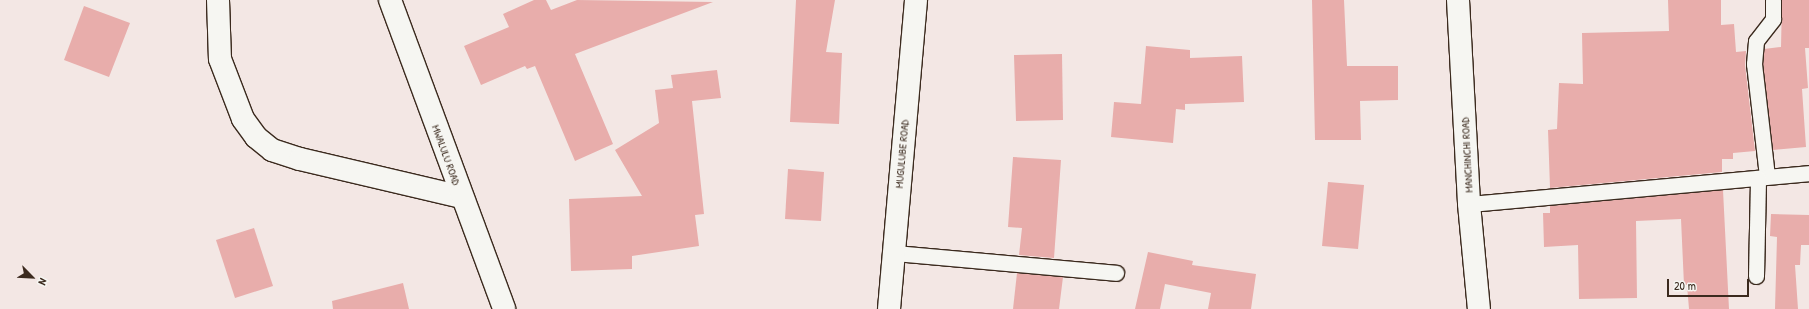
<!DOCTYPE html>
<html>
<head>
<meta charset="utf-8">
<style>
	body { margin:0 }
	#map { position:relative; width:1809px; height:309px; overflow:hidden; background:#f3e7e4; font-family:"Patrick Hand",sans-serif }
	div>[style] { position:absolute }
	.building>* { inset:0; background:#e8adab }
	.roads { filter:drop-shadow(1px 0 #3b2a1e) drop-shadow(-1px 0 #3b2a1e) drop-shadow(0 1px #3b2a1e) drop-shadow(0 -1px #3b2a1e) }
	.service>* { height:15px; margin:-7.5px; padding:0 7.5px; transform-origin:7.5px; border-radius:7.5px; background:#f6f6f2 }
	.minor>* { height:22px; margin:-11px; padding:0 11px; transform-origin:11px; border-radius:11px; background:#f6f6f2 }
	.secondary>* { height:22px; margin:-11px; padding:0 11px; transform-origin:11px; border-radius:11px; background:#f6f6f2 }
	span { translate:-50% -50%; white-space:nowrap; text-align:center; line-height:1.15; -webkit-text-stroke:3px #f6f6f2; paint-order:stroke }
	.street-label { font-size:11px; color:#3b2a1e }
	.north { position:absolute; left:12px; top:257px; width:40px; height:40px; -webkit-text-stroke:3px #f6f6f2; paint-order:stroke; rotate:114deg; font-size:11px; font-weight:700; line-height:16px; text-align:center; color:#3b2a1e }
	.north::after { content:''; display:block; margin:auto; width:14px; height:18px; background:#3b2a1e; clip-path:polygon(50% 0,100% 100%,50% 72%,0 100%) }
	.scale { position:absolute; left:1667px; top:279px; width:82px; height:18px; box-sizing:border-box; border:2px solid #3b2a1e; border-top:0; padding-left:5px; font-size:12px; line-height:14px; white-space:nowrap; color:#3b2a1e; -webkit-text-stroke:3px #f6f6f2; paint-order:stroke }
</style>
</head>
<body>
<div id="map">
	<div class="building">
		<div style="clip-path:polygon(534px 0,546px 0,551px 10px,577px 0,713px 2px,575px 54px,613px 144px,575px 161px,535px 66px,527px 69px,525px 66px,481px 85px,464px 46px,509px 27px,503px 14px)"></div>
		<div style="clip-path:polygon(796px 0,835px 0,826px 52px,842px 53px,839px 124px,790px 122px)"></div>
		<div style="clip-path:polygon(1312px 0,1344px 0,1347px 66px,1398px 66px,1398px 100px,1360px 101px,1361px 140px,1315px 140px)"></div>
		<div style="clip-path:polygon(1668px 0,1721px 0,1721px 25px,1734px 24px,1736px 52px,1746px 51px,1745px 65px,1755px 151px,1733px 153px,1733px 159px,1722px 159px,1722px 172px,1550px 188px,1548px 130px,1557px 129px,1559px 83px,1583px 84px,1582px 33px,1669px 31px)"></div>
		<div style="clip-path:polygon(1782px 0,1809px 0,1809px 48px,1805px 48px,1808px 88px,1802px 89px,1806px 147px,1773px 150px,1763px 64px,1764px 49px,1781px 47px)"></div>
		<div style="clip-path:polygon(84px 6px,130px 23px,109px 77px,64px 60px)"></div>
		<div style="clip-path:polygon(1146px 46px,1190px 50px,1190px 58px,1242px 56px,1244px 102px,1185px 104px,1185px 110px,1176px 109px,1173px 143px,1111px 137px,1114px 102px,1141px 104px)"></div>
		<div style="clip-path:polygon(1062px 54px,1063px 120px,1016px 121px,1014px 55px)"></div>
		<div style="clip-path:polygon(717px 70px,721px 98px,692px 101px,704px 214px,695px 215px,699px 246px,632px 256px,632px 269px,571px 271px,569px 199px,642px 196px,615px 150px,659px 123px,655px 90px,673px 88px,671px 75px)"></div>
		<div style="clip-path:polygon(1013px 157px,1061px 160px,1054px 258px,1019px 255px,1022px 228px,1008px 227px)"></div>
		<div style="clip-path:polygon(788px 169px,824px 172px,821px 221px,785px 219px)"></div>
		<div style="clip-path:polygon(1328px 182px,1364px 185px,1358px 249px,1322px 246px)"></div>
		<div style="clip-path:polygon(1723px 190px,1729px 309px,1689px 309px,1687px 285px,1684px 285px,1681px 219px,1636px 221px,1637px 298px,1579px 299px,1578px 245px,1544px 247px,1543px 213px,1550px 213px,1550px 206px)"></div>
		<div style="clip-path:polygon(1771px 214px,1809px 215px,1809px 245px,1801px 245px,1800px 265px,1795px 265px,1798px 309px,1775px 309px,1777px 237px,1770px 236px)"></div>
		<div style="clip-path:polygon(254px 228px,273px 286px,235px 298px,216px 240px)"></div>
		<div style="clip-path:polygon(1148px 252px,1193px 261px,1192px 265px,1256px 274px,1251px 309px,1208px 309px,1211px 293px,1165px 284px,1160px 309px,1135px 309px)"></div>
		<div style="clip-path:polygon(1017px 273px,1063px 277px,1059px 309px,1013px 309px)"></div>
		<div style="clip-path:polygon(403px 283px,409px 309px,333px 309px,332px 301px)"></div>
	</div>
	<div class="roads">
		<div class="service">
			<div style="left:1767px;top:176px;width:113px;rotate:-96.6deg"></div>
			<div style="left:1754px;top:64px;width:23px;rotate:-85deg"></div>
			<div style="left:1756px;top:41px;width:28px;rotate:-52deg"></div>
			<div style="left:1773px;top:19px;width:19px;rotate:-90deg"></div>
			<div style="left:1469px;top:204px;width:341px;rotate:-5.2deg"></div>
			<div style="left:894px;top:253px;width:223px;rotate:5.1deg"></div>
			<div style="left:1756px;top:276px;width:98px;rotate:-88.8deg"></div>
		</div>
		<div class="minor">
			<div style="left:218px;top:0;width:59px;rotate:88.1deg"></div>
			<div style="left:220px;top:59px;width:64px;rotate:69deg"></div>
			<div style="left:243px;top:119px;width:22px;rotate:54deg"></div>
			<div style="left:256px;top:137px;width:21px;rotate:39deg"></div>
			<div style="left:272px;top:150px;width:29px;rotate:18deg"></div>
			<div style="left:300px;top:159px;width:166px;rotate:13.2deg"></div>
			<div style="left:390px;top:0;width:329px;rotate:69.7deg"></div>
			<div style="left:889px;top:309px;width:310px;rotate:-85deg"></div>
		</div>
		<div class="secondary">
			<div style="left:1458px;top:0;width:204px;rotate:86.9deg"></div>
			<div style="left:1469px;top:204px;width:105px;rotate:84.6deg"></div>
		</div>
	</div>
	<div class="street-label">
		<span style="left:902px;top:154px;rotate:-85deg">MUGULUBE ROAD</span>
		<span style="left:446px;top:155px;rotate:70deg">MWALULU ROAD</span>
		<span style="left:1467px;top:155px;rotate:-93deg">MANCHINCHI ROAD</span>
	</div>
	<div class="north">N</div>
	<div class="scale">20 m</div>
</div>
</body>
</html>
